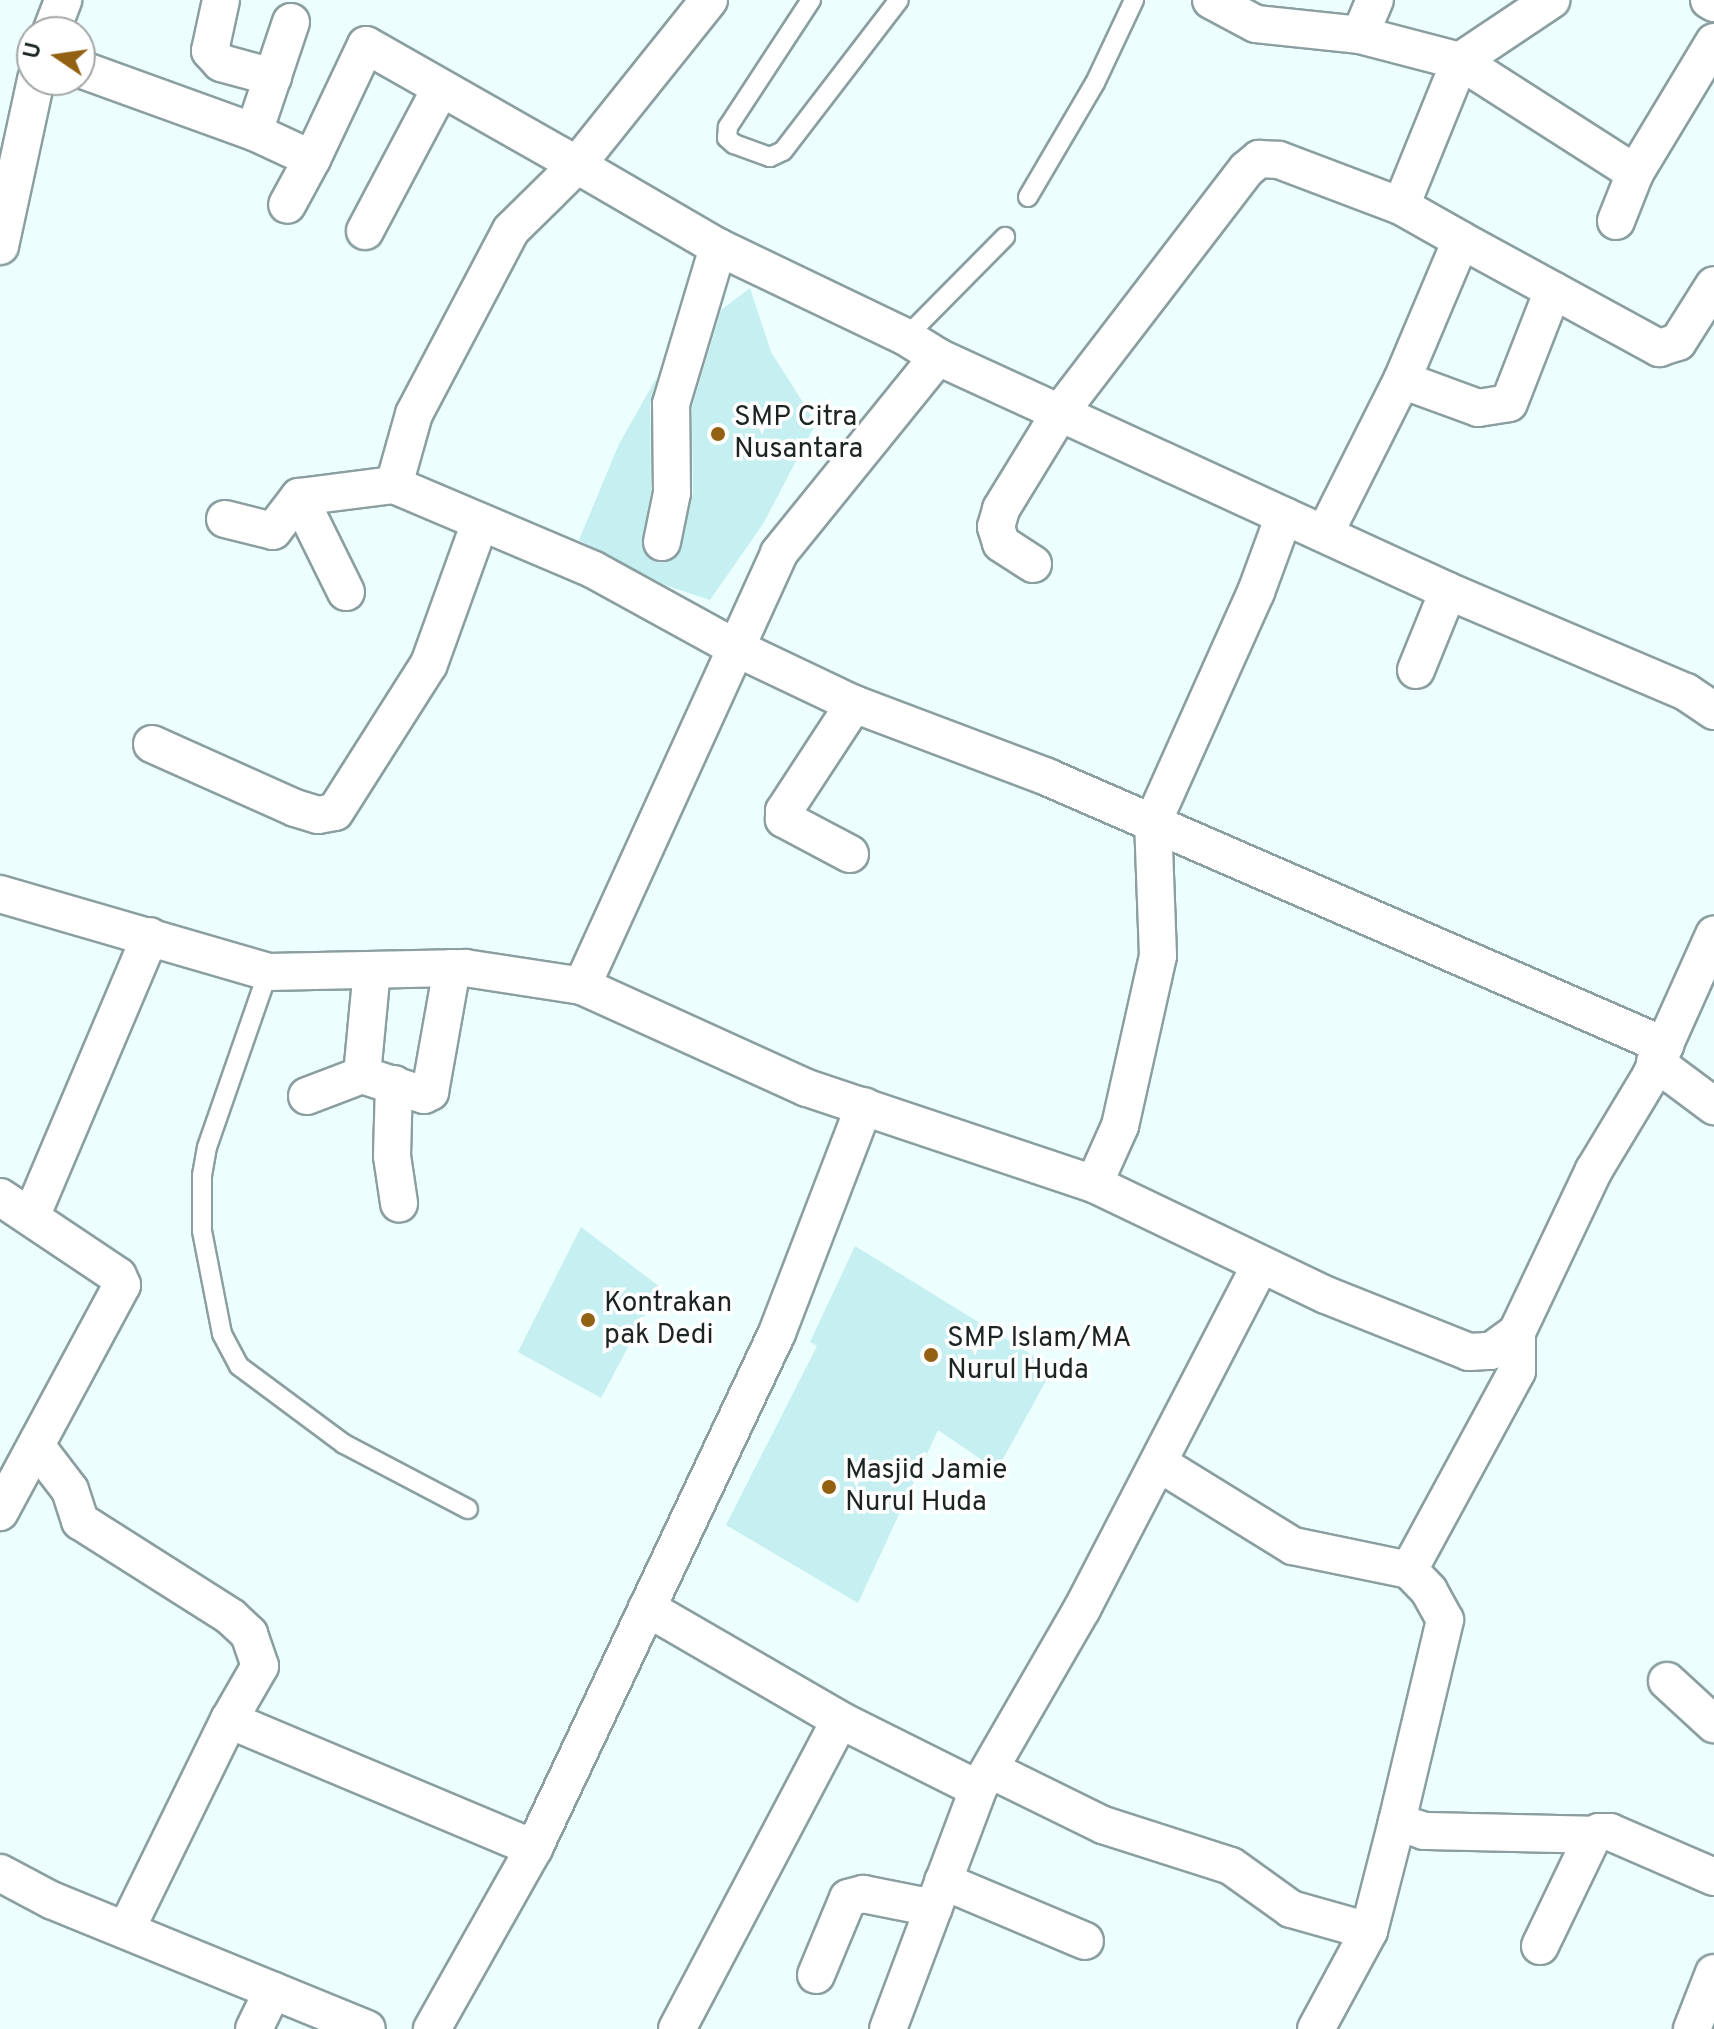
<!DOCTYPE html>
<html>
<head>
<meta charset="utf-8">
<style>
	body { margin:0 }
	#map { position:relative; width:1714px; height:2029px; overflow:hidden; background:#ecfefe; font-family:Overpass,sans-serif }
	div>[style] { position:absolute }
	.building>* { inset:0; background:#c5eff0 }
	.roads { filter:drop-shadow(2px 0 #8b9fa0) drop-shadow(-2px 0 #8b9fa0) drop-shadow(0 2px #8b9fa0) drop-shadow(0 -2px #8b9fa0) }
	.service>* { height:18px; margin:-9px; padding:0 9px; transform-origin:9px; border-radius:9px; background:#fff }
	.minor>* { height:36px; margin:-18px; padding:0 18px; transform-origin:18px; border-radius:18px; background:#fff }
	.dots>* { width:22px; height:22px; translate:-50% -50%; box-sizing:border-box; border:4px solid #fff; border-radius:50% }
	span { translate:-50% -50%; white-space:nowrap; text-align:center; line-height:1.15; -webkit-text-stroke:7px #fff; paint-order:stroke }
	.poi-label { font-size:28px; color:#1c2424 }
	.left { translate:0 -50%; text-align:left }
	.north { position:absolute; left:16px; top:16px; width:80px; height:80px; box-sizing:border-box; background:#fff; border:2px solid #a4a7a7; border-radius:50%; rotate:283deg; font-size:22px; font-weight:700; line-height:32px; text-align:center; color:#1c2424 }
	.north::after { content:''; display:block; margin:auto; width:28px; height:36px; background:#936112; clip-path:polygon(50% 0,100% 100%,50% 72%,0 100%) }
</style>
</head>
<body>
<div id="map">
	<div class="building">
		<div style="clip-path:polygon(750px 288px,771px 352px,816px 423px,763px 524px,710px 600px,665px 585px,579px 540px,619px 444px,657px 377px,650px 404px,651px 491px,642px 548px,659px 563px,678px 555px,693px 493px,692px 407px,721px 310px)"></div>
		<div style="clip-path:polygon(581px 1227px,660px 1287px,601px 1398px,518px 1352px)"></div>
		<div style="clip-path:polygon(855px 1246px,1053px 1368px,997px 1470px,938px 1430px,858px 1603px,726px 1525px,817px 1346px,810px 1342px)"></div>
	</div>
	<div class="roads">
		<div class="service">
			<div style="left:811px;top:0;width:152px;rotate:123.2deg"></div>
			<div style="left:728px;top:127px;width:11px;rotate:95deg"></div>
			<div style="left:727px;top:138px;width:9px;rotate:41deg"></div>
			<div style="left:734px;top:144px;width:38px;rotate:20deg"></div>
			<div style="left:770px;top:157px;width:14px;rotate:-25deg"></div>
			<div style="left:783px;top:151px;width:190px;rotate:-52.5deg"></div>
			<div style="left:1028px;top:197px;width:132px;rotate:-59.6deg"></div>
			<div style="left:1095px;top:83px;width:92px;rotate:-64.8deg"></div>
			<div style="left:906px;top:337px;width:141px;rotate:-45.3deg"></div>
			<div style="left:268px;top:972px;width:185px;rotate:109.2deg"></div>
			<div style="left:207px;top:1147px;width:28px;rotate:100deg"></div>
			<div style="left:202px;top:1175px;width:56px;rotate:90deg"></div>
			<div style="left:202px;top:1231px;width:105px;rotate:79deg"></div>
			<div style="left:222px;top:1334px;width:36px;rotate:62deg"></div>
			<div style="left:239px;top:1366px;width:131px;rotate:36.6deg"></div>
			<div style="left:344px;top:1444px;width:140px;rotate:27.7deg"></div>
		</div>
		<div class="minor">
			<div style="left:221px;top:0;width:52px;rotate:102.2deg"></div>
			<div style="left:210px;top:51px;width:16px;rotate:47deg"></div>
			<div style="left:221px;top:63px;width:54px;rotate:15.1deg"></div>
			<div style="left:709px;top:0;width:211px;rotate:128.7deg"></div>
			<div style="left:577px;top:165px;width:163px;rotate:30.2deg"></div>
			<div style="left:718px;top:247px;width:208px;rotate:25.6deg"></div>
			<div style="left:906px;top:337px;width:38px;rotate:32deg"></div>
			<div style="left:938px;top:357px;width:561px;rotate:24.65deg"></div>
			<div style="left:1448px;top:591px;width:259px;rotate:23deg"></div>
			<div style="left:1686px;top:692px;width:34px;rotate:34deg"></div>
			<div style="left:1211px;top:0;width:51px;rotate:28.1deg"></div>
			<div style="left:1256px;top:24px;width:105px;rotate:6deg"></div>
			<div style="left:1360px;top:35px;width:103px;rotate:14.6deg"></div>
			<div style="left:1460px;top:61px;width:208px;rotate:32.6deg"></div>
			<div style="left:1709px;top:0;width:6px;rotate:31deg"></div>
			<div style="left:51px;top:32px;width:34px;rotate:-69deg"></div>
			<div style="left:1360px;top:35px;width:38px;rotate:-67deg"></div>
			<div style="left:80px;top:69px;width:185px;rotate:19.9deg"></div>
			<div style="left:254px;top:132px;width:116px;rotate:-71.4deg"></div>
			<div style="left:254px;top:132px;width:64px;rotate:25deg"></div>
			<div style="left:312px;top:159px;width:52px;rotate:118.5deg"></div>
			<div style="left:312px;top:159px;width:126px;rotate:-64.7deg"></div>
			<div style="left:366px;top:45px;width:243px;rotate:29.6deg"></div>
			<div style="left:577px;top:165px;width:93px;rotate:135.4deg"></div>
			<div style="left:511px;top:230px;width:208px;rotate:117.8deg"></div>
			<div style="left:414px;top:414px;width:74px;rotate:105.7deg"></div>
			<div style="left:394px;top:485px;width:217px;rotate:23deg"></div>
			<div style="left:594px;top:570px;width:162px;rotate:28.8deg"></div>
			<div style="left:736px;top:648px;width:131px;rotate:25.4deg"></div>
			<div style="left:854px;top:704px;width:206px;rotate:20.7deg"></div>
			<div style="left:1047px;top:777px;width:674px;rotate:23.52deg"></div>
			<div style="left:1616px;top:221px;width:52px;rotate:-68.4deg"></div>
			<div style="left:1635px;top:173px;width:153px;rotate:-58.9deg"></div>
			<div style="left:365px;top:231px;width:158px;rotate:-62.1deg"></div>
			<div style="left:1461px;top:240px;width:226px;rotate:28.6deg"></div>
			<div style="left:1659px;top:348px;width:20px;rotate:-18deg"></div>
			<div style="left:1678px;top:342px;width:67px;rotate:-57.7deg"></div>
			<div style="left:0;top:246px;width:170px;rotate:-77.8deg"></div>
			<div style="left:1402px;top:380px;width:81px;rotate:20.2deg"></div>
			<div style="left:1478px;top:408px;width:31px;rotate:-9deg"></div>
			<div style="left:1509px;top:403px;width:121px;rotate:-68.7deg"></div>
			<div style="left:299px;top:497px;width:106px;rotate:63.7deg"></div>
			<div style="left:225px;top:519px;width:49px;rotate:14deg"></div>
			<div style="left:273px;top:531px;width:43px;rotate:-52.6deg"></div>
			<div style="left:299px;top:497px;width:96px;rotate:-7.2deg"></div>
			<div style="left:1325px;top:533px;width:171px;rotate:-63.3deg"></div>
			<div style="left:1402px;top:380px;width:152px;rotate:-67.1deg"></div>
			<div style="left:1461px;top:240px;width:69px;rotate:-150.5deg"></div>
			<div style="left:1401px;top:206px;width:157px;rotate:-67.9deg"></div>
			<div style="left:1460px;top:61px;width:110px;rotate:-33.8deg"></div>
			<div style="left:662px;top:542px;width:50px;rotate:-78.5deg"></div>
			<div style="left:672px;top:493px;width:89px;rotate:-90.6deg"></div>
			<div style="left:671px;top:404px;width:164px;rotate:-73.3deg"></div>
			<div style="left:1033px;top:564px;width:38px;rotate:-147deg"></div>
			<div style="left:1001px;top:543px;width:17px;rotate:-107deg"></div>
			<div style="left:996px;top:527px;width:19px;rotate:-74deg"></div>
			<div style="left:1001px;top:509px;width:115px;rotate:-58.5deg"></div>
			<div style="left:1061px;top:411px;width:305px;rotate:-52.5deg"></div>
			<div style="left:1247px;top:169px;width:16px;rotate:-40deg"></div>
			<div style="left:1259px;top:159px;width:20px;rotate:3deg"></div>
			<div style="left:1279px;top:160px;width:130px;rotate:20.7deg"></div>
			<div style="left:1416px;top:670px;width:85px;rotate:-67.9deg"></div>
			<div style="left:152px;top:744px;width:157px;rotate:24.1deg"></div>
			<div style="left:295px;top:808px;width:24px;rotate:17deg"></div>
			<div style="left:318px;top:815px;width:17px;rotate:-10deg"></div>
			<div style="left:335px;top:812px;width:175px;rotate:-57.6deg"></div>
			<div style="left:429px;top:664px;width:151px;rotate:-70.2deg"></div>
			<div style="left:850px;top:854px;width:75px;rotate:-152.1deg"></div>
			<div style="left:784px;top:819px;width:8px;rotate:-90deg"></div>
			<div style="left:784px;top:811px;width:128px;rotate:-56.8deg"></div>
			<div style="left:0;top:894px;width:279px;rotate:16.2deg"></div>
			<div style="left:268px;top:972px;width:197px;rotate:-1.2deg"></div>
			<div style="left:465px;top:968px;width:118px;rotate:8.7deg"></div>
			<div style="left:582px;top:986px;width:247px;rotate:24.4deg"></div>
			<div style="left:807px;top:1088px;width:303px;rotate:18.5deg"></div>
			<div style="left:1094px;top:1184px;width:257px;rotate:25.6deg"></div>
			<div style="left:1326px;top:1295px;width:154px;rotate:21.7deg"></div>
			<div style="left:1469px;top:1352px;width:22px;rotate:-3deg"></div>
			<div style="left:1491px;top:1351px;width:32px;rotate:-36deg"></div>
			<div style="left:1517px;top:1332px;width:179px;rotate:-64.6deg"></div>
			<div style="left:1594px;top:1170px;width:111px;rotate:-59deg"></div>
			<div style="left:1651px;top:1075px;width:154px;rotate:-65.8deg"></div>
			<div style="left:582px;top:986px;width:476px;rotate:-65.5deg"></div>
			<div style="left:779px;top:553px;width:252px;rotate:-51deg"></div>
			<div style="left:1655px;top:1062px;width:74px;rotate:36.7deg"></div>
			<div style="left:362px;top:1075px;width:65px;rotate:17.9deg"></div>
			<div style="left:424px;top:1095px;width:7px;rotate:-27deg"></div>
			<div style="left:430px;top:1092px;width:126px;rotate:-79.9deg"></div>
			<div style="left:394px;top:1084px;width:72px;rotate:91.6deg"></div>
			<div style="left:392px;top:1156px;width:48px;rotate:81.5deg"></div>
			<div style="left:307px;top:1096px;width:59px;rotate:-20.9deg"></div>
			<div style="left:362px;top:1075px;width:105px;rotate:-84.6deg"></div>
			<div style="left:1094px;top:1184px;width:64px;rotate:-65.9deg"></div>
			<div style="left:1120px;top:1126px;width:174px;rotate:-77.4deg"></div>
			<div style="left:1158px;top:956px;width:134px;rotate:-92.1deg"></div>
			<div style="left:1153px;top:822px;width:252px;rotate:-65.9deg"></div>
			<div style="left:1256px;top:592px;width:81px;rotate:-69.8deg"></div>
			<div style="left:0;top:1197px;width:142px;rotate:33.8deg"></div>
			<div style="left:118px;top:1276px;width:10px;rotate:66deg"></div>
			<div style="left:122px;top:1285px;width:258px;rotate:118.3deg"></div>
			<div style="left:31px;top:1217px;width:305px;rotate:-67deg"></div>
			<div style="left:37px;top:1447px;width:54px;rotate:52.5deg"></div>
			<div style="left:70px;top:1490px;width:33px;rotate:72deg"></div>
			<div style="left:80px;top:1521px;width:179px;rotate:32.4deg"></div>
			<div style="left:231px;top:1617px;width:25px;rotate:43deg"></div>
			<div style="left:249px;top:1634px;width:34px;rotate:71deg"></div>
			<div style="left:260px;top:1666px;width:62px;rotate:119.9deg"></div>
			<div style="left:229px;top:1720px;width:331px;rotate:22.8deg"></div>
			<div style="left:1160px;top:1464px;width:156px;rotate:31.7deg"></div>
			<div style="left:1293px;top:1546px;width:118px;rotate:11.7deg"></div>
			<div style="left:1409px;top:1570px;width:29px;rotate:46deg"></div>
			<div style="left:1429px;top:1591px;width:33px;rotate:61deg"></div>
			<div style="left:1445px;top:1620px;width:208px;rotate:103.4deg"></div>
			<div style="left:1409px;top:1570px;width:226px;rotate:-61.5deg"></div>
			<div style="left:1517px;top:1371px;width:39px;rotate:-90deg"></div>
			<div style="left:647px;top:1608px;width:223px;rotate:30.1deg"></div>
			<div style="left:840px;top:1720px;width:154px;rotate:26.6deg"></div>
			<div style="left:1667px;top:1681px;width:64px;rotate:42.5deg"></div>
			<div style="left:991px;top:1770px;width:125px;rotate:26.2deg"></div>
			<div style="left:1103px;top:1825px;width:134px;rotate:17.8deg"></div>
			<div style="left:1231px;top:1866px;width:74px;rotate:35.6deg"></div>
			<div style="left:1291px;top:1909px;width:81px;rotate:15.8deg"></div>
			<div style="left:0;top:1873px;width:58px;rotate:27.9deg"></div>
			<div style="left:51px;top:1900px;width:341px;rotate:22.2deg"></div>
			<div style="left:943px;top:1881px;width:154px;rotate:22.9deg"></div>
			<div style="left:126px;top:1930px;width:234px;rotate:-63.9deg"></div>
			<div style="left:1540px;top:1946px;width:120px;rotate:-64.3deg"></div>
			<div style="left:1592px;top:1838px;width:9px;rotate:-41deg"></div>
			<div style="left:1599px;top:1832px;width:11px"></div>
			<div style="left:1610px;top:1832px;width:113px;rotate:23.4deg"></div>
			<div style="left:816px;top:1975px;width:83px;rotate:-67.4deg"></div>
			<div style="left:848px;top:1898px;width:16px;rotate:-15deg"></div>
			<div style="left:863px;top:1894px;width:72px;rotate:11.2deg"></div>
			<div style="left:254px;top:2029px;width:43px;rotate:-64deg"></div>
			<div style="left:432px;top:2029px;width:208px;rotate:-60.6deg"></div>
			<div style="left:534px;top:1848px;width:569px;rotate:-64.74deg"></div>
			<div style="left:777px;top:1333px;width:243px;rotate:-69deg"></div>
			<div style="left:677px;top:2029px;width:349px;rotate:-62.2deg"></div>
			<div style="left:888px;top:2029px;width:256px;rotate:-69.4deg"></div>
			<div style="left:978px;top:1789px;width:208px;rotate:-60deg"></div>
			<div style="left:1082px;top:1609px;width:387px;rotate:-62.6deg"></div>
			<div style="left:1316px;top:2029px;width:111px;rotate:-61.6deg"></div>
			<div style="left:1369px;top:1931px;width:113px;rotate:-75.6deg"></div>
			<div style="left:1397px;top:1822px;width:28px;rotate:18deg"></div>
			<div style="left:1424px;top:1831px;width:171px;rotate:1.3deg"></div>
			<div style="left:1692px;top:2029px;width:60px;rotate:-68.6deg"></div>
		</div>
	</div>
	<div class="dots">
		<div style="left:718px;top:434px;background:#936112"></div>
		<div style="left:588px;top:1320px;background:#936112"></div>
		<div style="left:931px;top:1355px;background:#936112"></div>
		<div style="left:829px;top:1487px;background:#936112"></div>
	</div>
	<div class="poi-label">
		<span class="left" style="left:734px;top:434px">SMP Citra<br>Nusantara</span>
		<span class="left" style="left:604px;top:1320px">Kontrakan<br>pak Dedi</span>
		<span class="left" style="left:947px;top:1355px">SMP Islam/MA<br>Nurul Huda</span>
		<span class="left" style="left:845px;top:1487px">Masjid Jamie<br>Nurul Huda</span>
	</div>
	<div class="north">U</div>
</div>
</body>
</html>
